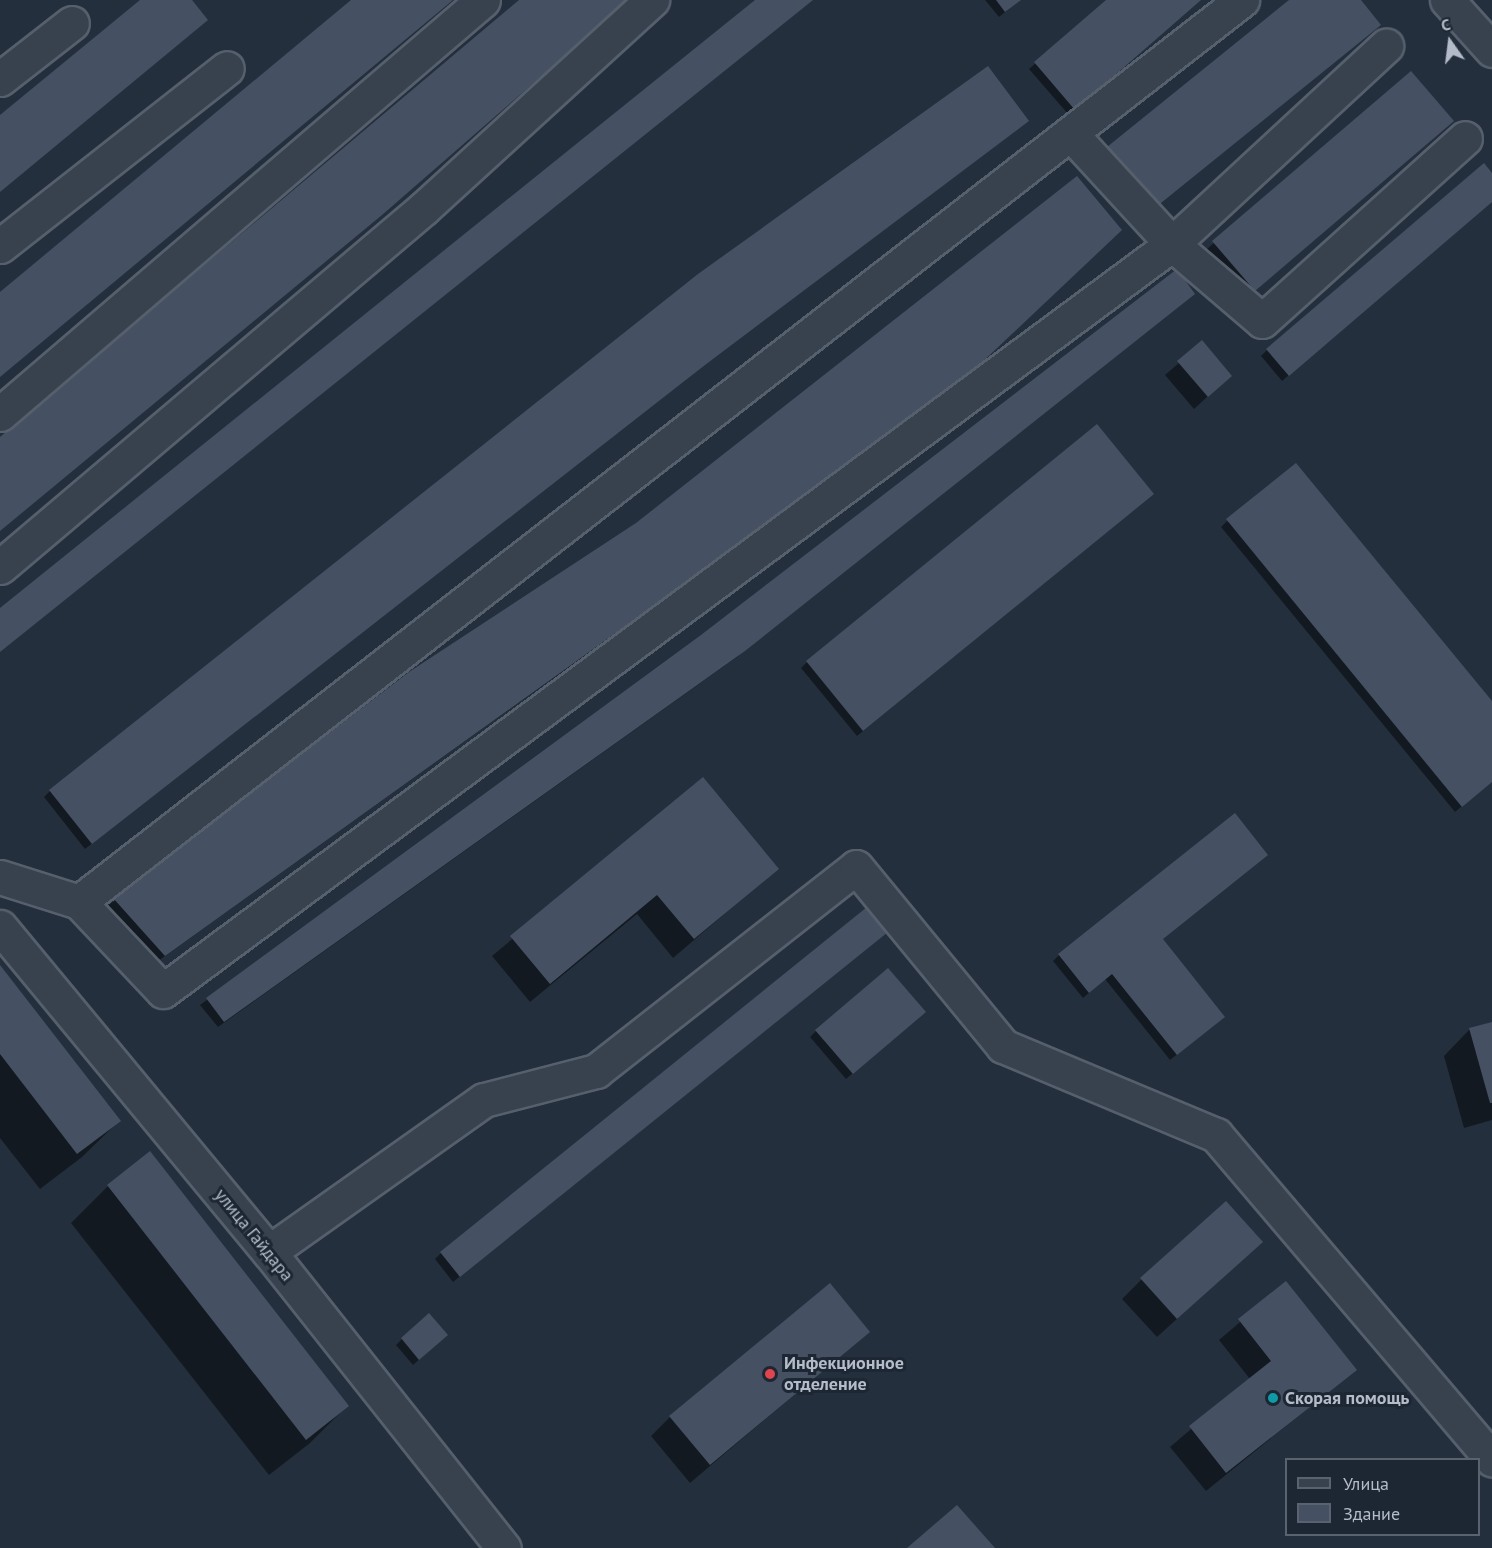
<!DOCTYPE html>
<html>
<head>
<meta charset="utf-8">
<style>
	body { margin:0 }
	#map { position:relative; width:1492px; height:1548px; overflow:hidden; background:#242f3e; font-family:"PT Sans",sans-serif }
	div>[style] { position:absolute }
	.shadow>* { inset:0; background:#0007 }
	.building>* { inset:0; background:#455162 }
	.roads { filter:drop-shadow(2px 0 #565f6c) drop-shadow(-2px 0 #565f6c) drop-shadow(0 2px #565f6c) drop-shadow(0 -2px #565f6c) }
	.minor>* { height:33px; margin:-16.5px; padding:0 16.5px; transform-origin:16.5px; border-radius:16.5px; background:#38414e }
	.dots>* { width:16px; height:16px; translate:-50% -50%; box-sizing:border-box; border:3px solid #1d2633; border-radius:50% }
	span { translate:-50% -50%; white-space:nowrap; text-align:center; line-height:1.15; -webkit-text-stroke:6px #1d2633; paint-order:stroke }
	.street-label { font-size:18px; color:#b4bcc9 }
	.poi-label { font-size:18px; color:#b4bcc9; font-weight:700 }
	.left { translate:0 -50%; text-align:left }
	.legend { position:absolute; left:1285px; top:1458px; width:195px; height:78px; box-sizing:border-box; background:#1d2633; border:2px solid #59626f; margin:0; padding:8px 10px; list-style:none; font-size:18px; color:#b4bcc9 }
	.legend li { display:flex; align-items:center; gap:12px; height:30px }
	.legend b { width:30px; border:2px solid #59626f }
	.north { position:absolute; left:1420px; top:12px; width:60px; height:60px; -webkit-text-stroke:4px #1d2633; paint-order:stroke; rotate:346deg; font-size:16px; font-weight:700; line-height:24px; text-align:center; color:#b4bcc9 }
	.north::after { content:''; display:block; margin:auto; width:21px; height:27px; background:#b4bcc9; clip-path:polygon(50% 0,100% 100%,50% 72%,0 100%) }
</style>
</head>
<body>
<div id="map">
	<div class="shadow">
		<div style="clip-path:polygon(353px 0,451px 0,0 376px,0 294px)"></div>
		<div style="clip-path:polygon(985px 0,1020px 0,999px 17px)"></div>
		<div style="clip-path:polygon(1108px 0,1200px 0,1068px 114px,1029px 69px)"></div>
		<div style="clip-path:polygon(1411px 73px,1446px 127px,1248px 296px,1207px 249px)"></div>
		<div style="clip-path:polygon(1492px 175px,1492px 201px,1282px 381px,1261px 356px,1267px 350px)"></div>
		<div style="clip-path:polygon(1187px 300px,737px 657px,218px 1027px,200px 1005px,702px 636px)"></div>
		<div style="clip-path:polygon(1202px 343px,1230px 376px,1194px 409px,1165px 375px)"></div>
		<div style="clip-path:polygon(697px 371px,85px 849px,44px 797px,50px 791px)"></div>
		<div style="clip-path:polygon(896px 441px,644px 613px,158px 961px,108px 905px)"></div>
		<div style="clip-path:polygon(1146px 500px,857px 736px,801px 668px,807px 662px)"></div>
		<div style="clip-path:polygon(1227px 521px,1492px 704px,1492px 781px,1455px 812px,1221px 527px)"></div>
		<div style="clip-path:polygon(703px 779px,777px 869px,673px 958px,637px 914px,530px 1002px,492px 956px)"></div>
		<div style="clip-path:polygon(885px 934px,453px 1282px,435px 1259px,441px 1253px)"></div>
		<div style="clip-path:polygon(1161px 940px,1217px 1023px,1170px 1060px,1105px 979px,1083px 998px,1053px 961px,1059px 955px)"></div>
		<div style="clip-path:polygon(0 967px,119px 1121px,82px 1157px,40px 1189px,0 1138px)"></div>
		<div style="clip-path:polygon(918px 1018px,846px 1079px,810px 1037px,816px 1031px)"></div>
		<div style="clip-path:polygon(1492px 1023px,1492px 1120px,1464px 1128px,1444px 1056px,1469px 1030px)"></div>
		<div style="clip-path:polygon(149px 1153px,347px 1406px,310px 1443px,269px 1475px,71px 1223px,108px 1186px)"></div>
		<div style="clip-path:polygon(1241px 1261px,1157px 1337px,1122px 1299px,1142px 1279px)"></div>
		<div style="clip-path:polygon(1286px 1283px,1355px 1370px,1206px 1491px,1170px 1447px,1250px 1379px,1219px 1340px)"></div>
		<div style="clip-path:polygon(868px 1332px,690px 1483px,651px 1436px,670px 1417px)"></div>
		<div style="clip-path:polygon(402px 1339px,440px 1341px,413px 1365px,396px 1345px)"></div>
	</div>
	<div class="building">
		<div style="clip-path:polygon(140px 0,192px 0,208px 20px,0 192px,0 115px)"></div>
		<div style="clip-path:polygon(351px 0,453px 0,0 377px,0 292px)"></div>
		<div style="clip-path:polygon(519px 0,629px 0,382px 215px,0 531px,0 437px)"></div>
		<div style="clip-path:polygon(755px 0,813px 0,0 652px,0 608px)"></div>
		<div style="clip-path:polygon(996px 0,1021px 0,1005px 12px)"></div>
		<div style="clip-path:polygon(1106px 0,1201px 0,1075px 110px,1034px 62px)"></div>
		<div style="clip-path:polygon(1289px 0,1361px 0,1381px 25px,1156px 207px,1107px 147px)"></div>
		<div style="clip-path:polygon(988px 66px,1029px 121px,705px 365px,92px 844px,49px 790px,698px 274px)"></div>
		<div style="clip-path:polygon(1411px 71px,1454px 121px,1255px 291px,1212px 241px)"></div>
		<div style="clip-path:polygon(1484px 163px,1492px 173px,1492px 202px,1289px 376px,1266px 349px)"></div>
		<div style="clip-path:polygon(1077px 176px,1122px 230px,904px 436px,652px 607px,165px 956px,113px 898px,409px 672px,636px 523px)"></div>
		<div style="clip-path:polygon(1177px 269px,1195px 294px,745px 651px,224px 1022px,206px 998px,701px 635px)"></div>
		<div style="clip-path:polygon(1202px 340px,1232px 376px,1208px 397px,1177px 361px)"></div>
		<div style="clip-path:polygon(1097px 424px,1154px 494px,863px 731px,806px 661px)"></div>
		<div style="clip-path:polygon(1296px 463px,1492px 701px,1492px 782px,1462px 807px,1226px 519px)"></div>
		<div style="clip-path:polygon(703px 777px,779px 869px,694px 939px,657px 895px,550px 984px,510px 936px)"></div>
		<div style="clip-path:polygon(1235px 813px,1268px 855px,1163px 939px,1225px 1017px,1177px 1055px,1112px 974px,1089px 993px,1058px 954px)"></div>
		<div style="clip-path:polygon(872px 903px,893px 928px,460px 1277px,440px 1252px)"></div>
		<div style="clip-path:polygon(0 965px,121px 1121px,77px 1154px,0 1054px)"></div>
		<div style="clip-path:polygon(888px 968px,926px 1012px,853px 1074px,815px 1030px)"></div>
		<div style="clip-path:polygon(1492px 1022px,1492px 1103px,1490px 1103px,1469px 1028px)"></div>
		<div style="clip-path:polygon(150px 1151px,349px 1406px,306px 1440px,107px 1185px)"></div>
		<div style="clip-path:polygon(1226px 1201px,1263px 1242px,1177px 1319px,1140px 1278px)"></div>
		<div style="clip-path:polygon(1286px 1281px,1357px 1370px,1226px 1473px,1189px 1426px,1271px 1361px,1238px 1319px)"></div>
		<div style="clip-path:polygon(830px 1283px,870px 1332px,710px 1465px,669px 1416px)"></div>
		<div style="clip-path:polygon(429px 1313px,448px 1335px,419px 1360px,401px 1338px)"></div>
		<div style="clip-path:polygon(957px 1505px,995px 1548px,907px 1548px)"></div>
	</div>
	<div class="roads">
		<div class="minor">
			<div style="left:1447px;top:0;width:67px;rotate:48deg"></div>
			<div style="left:0;top:79px;width:91px;rotate:-37.9deg"></div>
			<div style="left:1071px;top:134px;width:149px;rotate:47.4deg"></div>
			<div style="left:1172px;top:244px;width:118px;rotate:40.5deg"></div>
			<div style="left:1262px;top:321px;width:273px;rotate:-42deg"></div>
			<div style="left:0;top:246px;width:288px;rotate:-38.1deg"></div>
			<div style="left:0;top:414px;width:636px;rotate:-40.6deg"></div>
			<div style="left:0;top:567px;width:556px;rotate:-40.25deg"></div>
			<div style="left:424px;top:208px;width:309px;rotate:-42.4deg"></div>
			<div style="left:0;top:877px;width:83px;rotate:17.6deg"></div>
			<div style="left:79px;top:902px;width:122px;rotate:46.7deg"></div>
			<div style="left:163px;top:991px;width:1255px;rotate:-36.51deg"></div>
			<div style="left:1172px;top:244px;width:292px;rotate:-42.8deg"></div>
			<div style="left:79px;top:902px;width:1472px;rotate:-37.8deg"></div>
			<div style="left:0;top:927px;width:422px;rotate:50.4deg"></div>
			<div style="left:269px;top:1252px;width:378px;rotate:51.6deg"></div>
			<div style="left:269px;top:1252px;width:263px;rotate:-35.3deg"></div>
			<div style="left:484px;top:1100px;width:116px;rotate:-14.5deg"></div>
			<div style="left:596px;top:1071px;width:330px;rotate:-38.1deg"></div>
			<div style="left:856px;top:867px;width:232px;rotate:50.6deg"></div>
			<div style="left:1003px;top:1046px;width:231px;rotate:22.7deg"></div>
			<div style="left:1216px;top:1135px;width:426px;rotate:49.6deg"></div>
		</div>
	</div>
	<div class="dots">
		<div style="left:770px;top:1374px;background:#e0444e"></div>
		<div style="left:1273px;top:1398px;background:#0f9aa8"></div>
	</div>
	<div class="street-label">
		<span style="left:254px;top:1235px;rotate:51deg">улица Гайдара</span>
	</div>
	<div class="poi-label">
		<span class="left" style="left:784px;top:1374px">Инфекционное<br>отделение</span>
		<span class="left" style="left:1285px;top:1398px">Скорая помощь</span>
	</div>
	<ul class="legend">
	<li><b style="height:8px;background:#38414e"></b>Улица</li>
	<li><b style="height:16px;background:#455162"></b>Здание</li>
	</ul>
	<div class="north">С</div>
</div>
</body>
</html>
